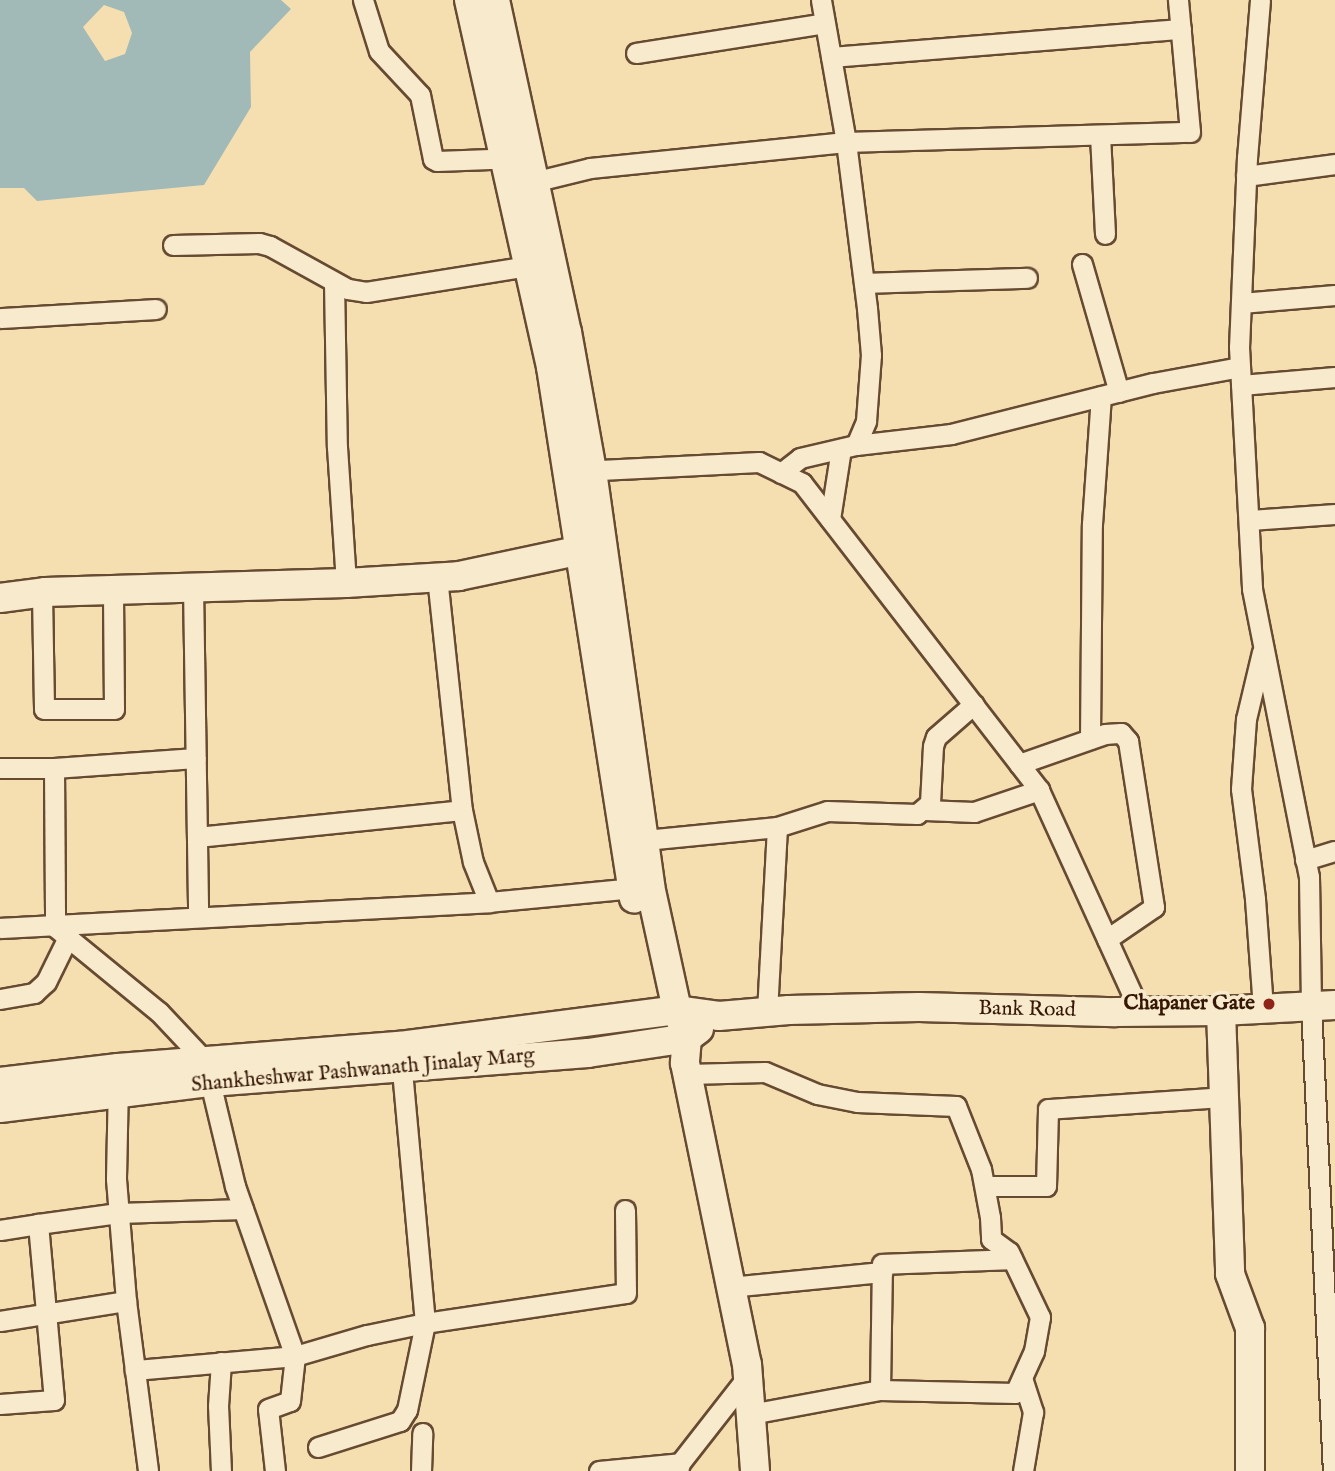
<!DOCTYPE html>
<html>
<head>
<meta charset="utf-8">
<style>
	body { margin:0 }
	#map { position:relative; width:1335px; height:1471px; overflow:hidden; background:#f5dfb1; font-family:"IM FELL English",serif }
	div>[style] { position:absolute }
	.water>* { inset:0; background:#a2bab7 }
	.roads { filter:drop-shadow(2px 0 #664a32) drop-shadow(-2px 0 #664a32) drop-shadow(0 2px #664a32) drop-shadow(0 -2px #664a32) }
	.street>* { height:19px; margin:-9.5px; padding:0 9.5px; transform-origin:9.5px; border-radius:9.5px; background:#f8eacc }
	.secondary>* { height:28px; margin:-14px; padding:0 14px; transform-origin:14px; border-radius:14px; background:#f8eacc }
	.dots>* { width:19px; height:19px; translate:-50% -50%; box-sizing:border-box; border:4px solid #f8eacc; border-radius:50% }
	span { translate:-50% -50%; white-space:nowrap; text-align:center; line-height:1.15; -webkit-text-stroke:7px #f8eacc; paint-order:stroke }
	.poi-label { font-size:21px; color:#361807; font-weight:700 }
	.right { translate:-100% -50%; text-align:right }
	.street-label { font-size:21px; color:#361807 }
</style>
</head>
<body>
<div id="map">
	<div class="water">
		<div style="clip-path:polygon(evenodd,0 0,281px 0,291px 9px,250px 52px,251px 107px,204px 185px,37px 201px,24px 188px,0 188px,0 0,104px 5px,124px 12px,132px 33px,125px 54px,105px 61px,83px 27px,104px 5px)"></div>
	</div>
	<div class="roads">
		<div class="street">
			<div style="left:363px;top:0;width:53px;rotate:72.6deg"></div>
			<div style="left:379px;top:51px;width:60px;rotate:47deg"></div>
			<div style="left:420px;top:95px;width:65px;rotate:78.5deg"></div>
			<div style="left:433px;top:159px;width:4px;rotate:27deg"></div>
			<div style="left:437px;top:161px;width:80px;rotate:-2.1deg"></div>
			<div style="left:1260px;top:0;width:158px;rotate:94.7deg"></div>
			<div style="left:1247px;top:157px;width:190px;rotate:92.4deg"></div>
			<div style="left:1239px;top:347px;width:242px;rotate:86.9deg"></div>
			<div style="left:1252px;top:589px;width:294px;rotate:78.8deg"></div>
			<div style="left:1309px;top:877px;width:129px;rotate:89.1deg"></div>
			<div style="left:1311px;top:1006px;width:466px;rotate:87.3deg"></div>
			<div style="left:636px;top:53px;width:191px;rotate:-9deg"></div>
			<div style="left:831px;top:57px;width:351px;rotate:-4.6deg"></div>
			<div style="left:1100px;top:135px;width:99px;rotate:87.1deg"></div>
			<div style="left:1246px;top:176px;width:90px;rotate:-7.7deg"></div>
			<div style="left:533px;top:182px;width:59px;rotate:-13.8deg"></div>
			<div style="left:590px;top:168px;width:257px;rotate:-5.8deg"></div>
			<div style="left:846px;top:142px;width:344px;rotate:-1.7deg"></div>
			<div style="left:1190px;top:132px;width:133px;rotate:-95.2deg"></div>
			<div style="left:173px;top:245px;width:86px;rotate:-1.3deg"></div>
			<div style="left:259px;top:243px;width:11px;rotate:15deg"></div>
			<div style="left:270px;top:246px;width:89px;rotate:28.9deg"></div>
			<div style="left:348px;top:289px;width:18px;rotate:9deg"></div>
			<div style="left:366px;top:292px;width:176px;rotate:-9.1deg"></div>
			<div style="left:1082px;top:264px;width:133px;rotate:73.9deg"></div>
			<div style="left:334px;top:282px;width:165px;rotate:89deg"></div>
			<div style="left:337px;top:447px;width:136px;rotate:86.2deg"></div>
			<div style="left:864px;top:283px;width:163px;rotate:-1.8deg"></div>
			<div style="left:1241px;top:303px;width:94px;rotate:-4.9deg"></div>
			<div style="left:0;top:318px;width:156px;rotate:-3.3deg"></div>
			<div style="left:1241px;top:385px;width:94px;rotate:-4.9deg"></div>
			<div style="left:856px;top:445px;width:96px;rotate:-6.6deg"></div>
			<div style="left:951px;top:434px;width:208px;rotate:-14.2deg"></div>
			<div style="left:1153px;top:383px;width:88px;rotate:-10.4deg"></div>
			<div style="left:580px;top:471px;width:179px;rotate:-2.9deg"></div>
			<div style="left:759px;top:462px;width:48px;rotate:26deg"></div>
			<div style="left:802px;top:483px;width:388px;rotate:52.3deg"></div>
			<div style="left:1039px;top:790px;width:244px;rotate:65.5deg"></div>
			<div style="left:781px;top:473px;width:24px;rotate:-38deg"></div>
			<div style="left:800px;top:458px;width:57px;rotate:-13.1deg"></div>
			<div style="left:856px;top:445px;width:26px;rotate:-67deg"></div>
			<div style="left:866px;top:421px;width:66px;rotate:-85.7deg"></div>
			<div style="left:871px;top:355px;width:47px;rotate:-94.9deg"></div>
			<div style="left:867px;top:308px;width:167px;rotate:-97.2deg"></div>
			<div style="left:846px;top:142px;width:144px;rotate:-100deg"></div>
			<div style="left:830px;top:519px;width:71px;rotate:-81.1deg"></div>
			<div style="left:1249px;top:520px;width:86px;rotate:-4deg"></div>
			<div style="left:437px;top:577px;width:234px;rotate:83.9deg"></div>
			<div style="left:193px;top:586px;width:331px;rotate:89.1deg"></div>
			<div style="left:42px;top:593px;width:116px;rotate:89deg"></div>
			<div style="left:44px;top:709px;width:70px"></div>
			<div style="left:114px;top:709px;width:120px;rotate:-90.5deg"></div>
			<div style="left:1262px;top:652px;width:69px;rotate:103.4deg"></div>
			<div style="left:1246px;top:719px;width:70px;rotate:94.1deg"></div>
			<div style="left:1241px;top:789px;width:111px;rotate:82.7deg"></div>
			<div style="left:1255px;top:899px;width:109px;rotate:85.8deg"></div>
			<div style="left:1090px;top:739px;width:215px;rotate:-89.5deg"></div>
			<div style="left:1092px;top:524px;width:128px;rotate:-86deg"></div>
			<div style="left:1019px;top:764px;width:91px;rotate:-19.2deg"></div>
			<div style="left:1105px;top:734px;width:16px;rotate:-4deg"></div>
			<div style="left:1121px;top:733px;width:11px;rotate:49deg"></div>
			<div style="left:1128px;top:741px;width:168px;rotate:81.1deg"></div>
			<div style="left:1154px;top:907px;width:57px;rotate:145.8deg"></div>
			<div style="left:0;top:768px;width:54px"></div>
			<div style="left:54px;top:768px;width:142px;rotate:-4deg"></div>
			<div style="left:54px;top:768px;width:159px;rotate:89.6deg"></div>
			<div style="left:55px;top:927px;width:134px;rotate:39.3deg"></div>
			<div style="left:159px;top:1012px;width:67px;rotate:46.8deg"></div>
			<div style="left:205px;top:1061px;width:129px;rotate:76.5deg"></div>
			<div style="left:235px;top:1186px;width:180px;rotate:70.6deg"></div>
			<div style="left:295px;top:1356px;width:161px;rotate:175deg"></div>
			<div style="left:925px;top:810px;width:49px;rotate:2.3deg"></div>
			<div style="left:974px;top:812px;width:69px;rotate:-18.7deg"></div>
			<div style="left:197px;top:837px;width:266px;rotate:-5.8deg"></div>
			<div style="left:462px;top:810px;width:53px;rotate:78.1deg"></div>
			<div style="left:473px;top:862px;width:43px;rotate:68.2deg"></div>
			<div style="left:645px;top:840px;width:133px;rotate:-5.6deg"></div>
			<div style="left:777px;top:827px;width:52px;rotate:-17.7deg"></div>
			<div style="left:827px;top:811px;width:90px;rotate:1.9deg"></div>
			<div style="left:917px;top:814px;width:17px;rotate:-40deg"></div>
			<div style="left:930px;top:803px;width:57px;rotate:-87deg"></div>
			<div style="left:933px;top:746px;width:9px;rotate:-72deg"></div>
			<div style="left:936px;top:737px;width:50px;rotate:-41deg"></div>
			<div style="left:1305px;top:860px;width:31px;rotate:-17deg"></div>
			<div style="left:0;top:928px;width:490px;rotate:-3deg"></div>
			<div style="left:489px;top:902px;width:157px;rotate:-5.5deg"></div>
			<div style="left:0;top:999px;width:35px;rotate:-10deg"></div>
			<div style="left:34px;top:993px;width:16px;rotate:-43deg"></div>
			<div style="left:46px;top:982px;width:50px;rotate:-63.9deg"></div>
			<div style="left:767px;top:1012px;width:185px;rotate:-86.9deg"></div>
			<div style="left:687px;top:1074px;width:78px;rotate:-1.5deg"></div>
			<div style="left:765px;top:1072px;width:56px;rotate:22.9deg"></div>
			<div style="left:817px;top:1094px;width:41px;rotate:11.3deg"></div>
			<div style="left:857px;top:1102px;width:99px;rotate:2.3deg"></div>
			<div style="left:956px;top:1106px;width:68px;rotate:68.4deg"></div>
			<div style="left:981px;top:1169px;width:49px;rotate:79.4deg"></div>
			<div style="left:990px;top:1217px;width:22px;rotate:87deg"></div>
			<div style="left:991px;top:1239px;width:22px;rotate:36deg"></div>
			<div style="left:1009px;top:1252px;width:72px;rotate:64.5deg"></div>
			<div style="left:1040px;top:1317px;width:35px;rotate:100deg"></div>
			<div style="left:1034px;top:1351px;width:46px;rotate:114.3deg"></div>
			<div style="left:1015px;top:1393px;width:135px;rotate:-178.7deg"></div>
			<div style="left:880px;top:1390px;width:131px;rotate:169.5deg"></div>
			<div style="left:118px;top:1082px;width:97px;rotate:91.2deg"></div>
			<div style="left:116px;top:1179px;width:122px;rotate:85.3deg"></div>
			<div style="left:126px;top:1301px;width:171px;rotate:82.6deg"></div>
			<div style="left:985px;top:1186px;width:61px"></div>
			<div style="left:1046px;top:1186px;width:77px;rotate:-88.5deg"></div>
			<div style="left:1048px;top:1109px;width:176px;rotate:-3.9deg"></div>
			<div style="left:0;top:1230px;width:38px;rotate:-9deg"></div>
			<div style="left:729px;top:1287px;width:154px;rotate:-5.6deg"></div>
			<div style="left:0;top:1321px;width:128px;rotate:-9deg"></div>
			<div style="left:1023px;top:1381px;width:33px;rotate:72deg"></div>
			<div style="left:1033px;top:1412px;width:60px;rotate:99.6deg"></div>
			<div style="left:880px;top:1390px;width:126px;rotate:-89.1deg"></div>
			<div style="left:882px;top:1264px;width:130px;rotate:-2.2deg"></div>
			<div style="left:0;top:1404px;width:54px;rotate:-4.2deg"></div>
			<div style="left:54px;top:1400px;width:177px;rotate:-95.2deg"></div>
			<div style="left:38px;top:1224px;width:81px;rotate:-7.8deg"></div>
			<div style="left:118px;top:1213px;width:125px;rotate:-1.8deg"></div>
			<div style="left:318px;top:1447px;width:86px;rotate:-17.6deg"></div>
			<div style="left:400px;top:1421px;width:13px;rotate:-58deg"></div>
			<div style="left:407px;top:1410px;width:89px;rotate:-78.3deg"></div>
			<div style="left:425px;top:1323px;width:203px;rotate:-8.5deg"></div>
			<div style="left:626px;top:1293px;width:83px;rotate:-90.7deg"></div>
			<div style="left:221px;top:1471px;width:65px;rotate:-92.6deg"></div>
			<div style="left:218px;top:1406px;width:44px;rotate:-86.1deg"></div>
			<div style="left:275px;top:1471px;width:62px;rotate:-96.4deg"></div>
			<div style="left:268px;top:1409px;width:23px;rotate:-20deg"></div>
			<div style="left:290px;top:1401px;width:45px;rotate:-83.7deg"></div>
			<div style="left:295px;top:1356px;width:75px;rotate:-16.3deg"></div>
			<div style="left:367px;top:1335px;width:59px;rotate:-11.7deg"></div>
			<div style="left:425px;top:1323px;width:267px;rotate:-95.2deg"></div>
			<div style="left:421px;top:1471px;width:38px;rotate:-88deg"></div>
			<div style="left:599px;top:1471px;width:81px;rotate:-5.6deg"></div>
			<div style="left:678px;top:1471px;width:8px;rotate:-76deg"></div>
			<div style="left:680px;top:1463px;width:110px;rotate:-52deg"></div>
		</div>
		<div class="secondary">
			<div style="left:469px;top:0;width:376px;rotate:77.4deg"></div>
			<div style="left:551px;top:367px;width:538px;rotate:81.13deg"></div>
			<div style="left:495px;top:0;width:340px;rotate:77.8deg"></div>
			<div style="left:567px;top:332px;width:141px;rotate:79.8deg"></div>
			<div style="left:592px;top:471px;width:419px;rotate:82deg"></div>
			<div style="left:650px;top:886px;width:127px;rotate:77.7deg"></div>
			<div style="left:677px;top:1010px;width:30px;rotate:70deg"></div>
			<div style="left:687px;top:1038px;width:25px;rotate:95deg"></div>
			<div style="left:685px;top:1063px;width:307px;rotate:78.4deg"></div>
			<div style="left:747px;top:1364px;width:107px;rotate:85.7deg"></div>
			<div style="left:0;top:598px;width:45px;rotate:-7.6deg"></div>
			<div style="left:45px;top:592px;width:301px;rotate:-1.7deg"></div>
			<div style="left:346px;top:583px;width:113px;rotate:-3.5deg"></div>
			<div style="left:459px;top:576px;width:139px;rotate:-12deg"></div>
			<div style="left:1221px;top:1011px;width:263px;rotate:88deg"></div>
			<div style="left:1230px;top:1274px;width:58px;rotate:69.7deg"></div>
			<div style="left:1250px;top:1328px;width:143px;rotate:90deg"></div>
			<div style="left:0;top:1082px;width:119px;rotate:-6.8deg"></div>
			<div style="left:118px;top:1068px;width:283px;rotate:-4.5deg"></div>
			<div style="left:400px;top:1046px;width:279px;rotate:-7.4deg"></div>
			<div style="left:677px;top:1010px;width:42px;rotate:8.1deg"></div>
			<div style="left:719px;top:1016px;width:70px;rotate:-4.9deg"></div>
			<div style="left:789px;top:1010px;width:130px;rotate:-1.3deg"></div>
			<div style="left:919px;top:1007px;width:197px;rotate:1.5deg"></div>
			<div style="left:1116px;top:1012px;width:105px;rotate:-0.5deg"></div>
			<div style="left:1221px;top:1011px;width:114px;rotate:-3deg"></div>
			<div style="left:0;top:1108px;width:212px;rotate:-7.1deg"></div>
			<div style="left:210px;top:1082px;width:379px;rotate:-4.4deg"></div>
			<div style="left:588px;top:1053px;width:100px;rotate:-8.6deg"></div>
			<div style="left:687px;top:1038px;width:15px;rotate:-37deg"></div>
		</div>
	</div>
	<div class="dots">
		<div style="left:1269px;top:1004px;background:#8f2418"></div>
	</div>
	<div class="poi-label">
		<span class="right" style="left:1255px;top:1004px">Chapaner Gate</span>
	</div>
	<div class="street-label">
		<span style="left:1027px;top:1010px;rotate:1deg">Bank Road</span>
		<span style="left:363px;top:1071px;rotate:-5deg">Shankheshwar Pashwanath Jinalay Marg</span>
	</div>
</div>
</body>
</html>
